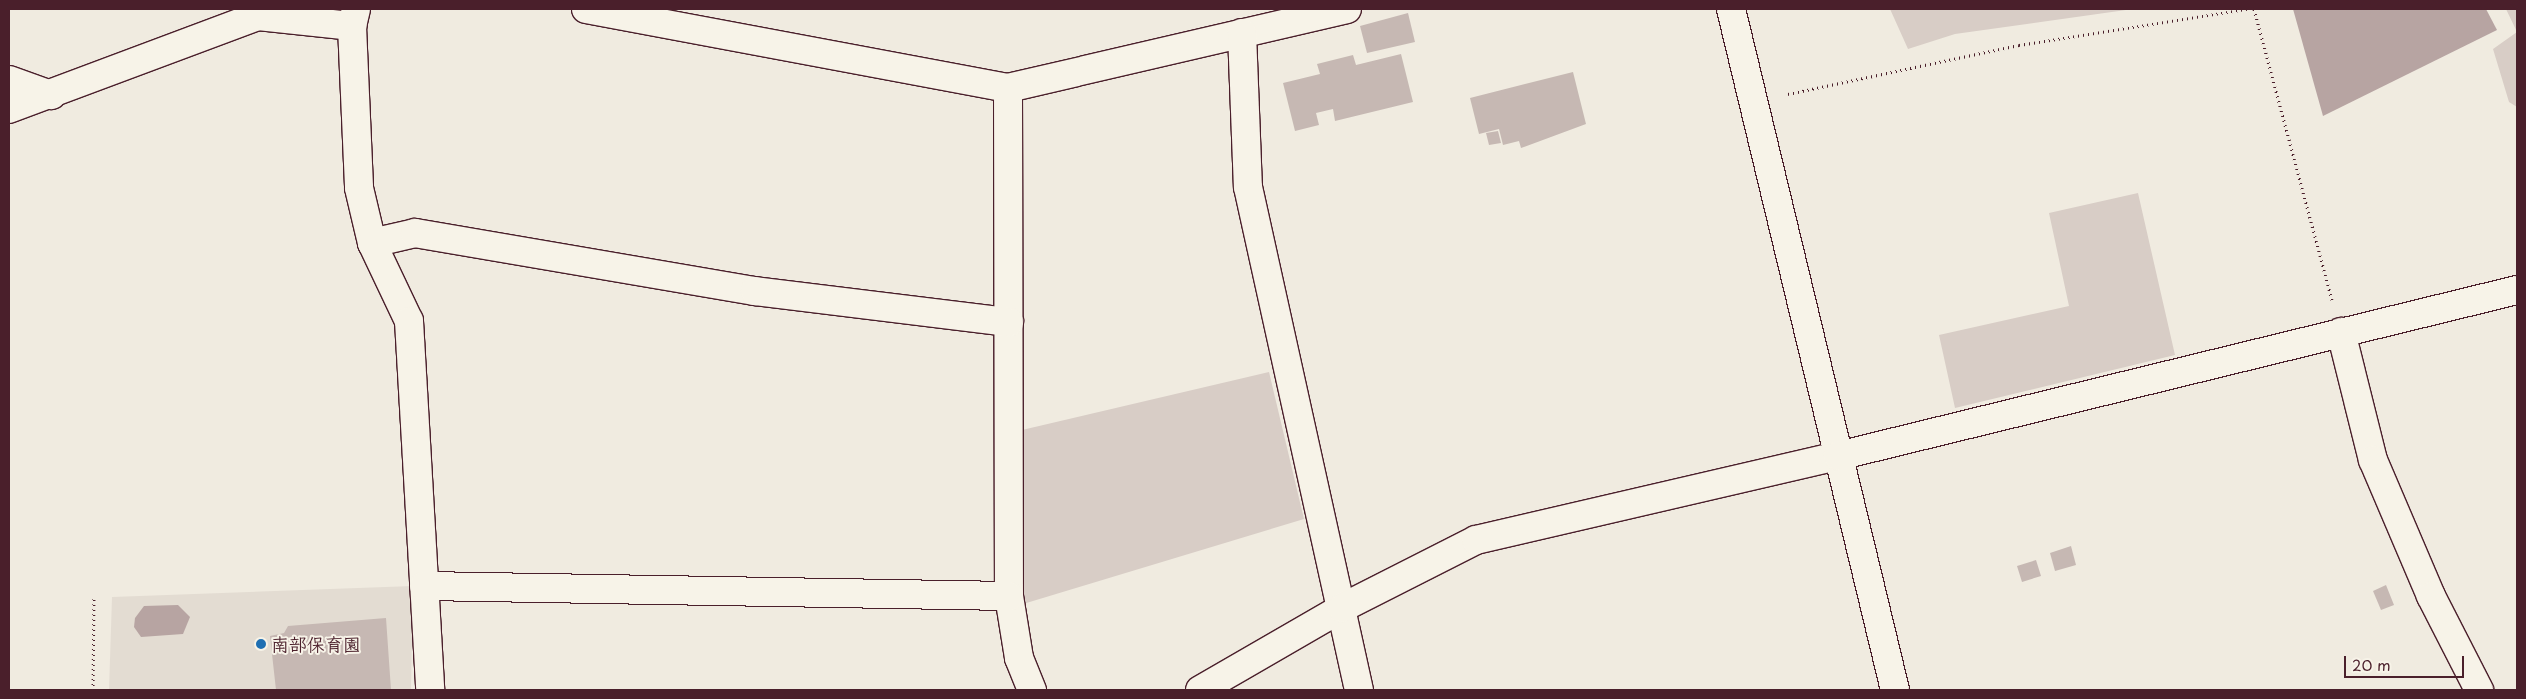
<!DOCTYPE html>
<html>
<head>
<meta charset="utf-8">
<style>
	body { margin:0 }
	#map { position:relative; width:2526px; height:699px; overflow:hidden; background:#f0ebe0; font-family:"Playpen Sans","Klee One",sans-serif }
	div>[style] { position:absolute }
	.built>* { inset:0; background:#e3dcd2 }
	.green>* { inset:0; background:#d8cdc6 }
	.water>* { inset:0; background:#b7a4a2 }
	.building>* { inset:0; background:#c6b8b3 }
	.path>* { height:3px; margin-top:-1.5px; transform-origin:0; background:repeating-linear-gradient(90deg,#4a1f2b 0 1px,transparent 0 5px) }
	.roads { filter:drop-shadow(1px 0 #4a1f2b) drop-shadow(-1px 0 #4a1f2b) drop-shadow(0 1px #4a1f2b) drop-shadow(0 -1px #4a1f2b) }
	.street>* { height:28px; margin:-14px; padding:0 14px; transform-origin:14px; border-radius:14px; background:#f7f3e8 }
	.dots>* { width:14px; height:14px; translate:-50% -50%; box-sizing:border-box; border:2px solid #f7f3e8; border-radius:50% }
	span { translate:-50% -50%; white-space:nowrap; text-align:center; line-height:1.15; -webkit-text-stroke:4px #f7f3e8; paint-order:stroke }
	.poi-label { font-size:18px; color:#4a1f2b; font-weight:700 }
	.left { translate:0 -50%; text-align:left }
	.frame { position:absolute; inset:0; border:10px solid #4a1f2b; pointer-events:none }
	.scale { position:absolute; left:2344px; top:656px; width:120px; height:22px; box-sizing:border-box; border:2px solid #4a1f2b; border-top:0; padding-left:6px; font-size:15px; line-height:18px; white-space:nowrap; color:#4a1f2b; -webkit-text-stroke:4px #f7f3e8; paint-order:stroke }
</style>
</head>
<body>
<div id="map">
	<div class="built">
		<div style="clip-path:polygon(413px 586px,411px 690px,109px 690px,112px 597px)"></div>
	</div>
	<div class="green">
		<div style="clip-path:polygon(1890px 9px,2133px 9px,1955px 34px,1908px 49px)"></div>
		<div style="clip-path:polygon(2506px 9px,2517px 9px,2517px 107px,2509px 102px,2493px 49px,2517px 32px)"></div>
		<div style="clip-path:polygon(2138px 193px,2175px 355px,1955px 408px,1939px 335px,2069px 306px,2049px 213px)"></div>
		<div style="clip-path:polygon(1269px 372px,1304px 519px,1023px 604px,1022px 430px)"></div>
	</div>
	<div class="water">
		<div style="clip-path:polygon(2293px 9px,2486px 9px,2497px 30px,2323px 116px)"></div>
		<div style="clip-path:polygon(178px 605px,190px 617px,183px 634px,141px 637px,134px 627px,135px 618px,144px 606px)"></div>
	</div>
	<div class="building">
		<div style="clip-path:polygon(1408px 13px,1415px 42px,1367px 53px,1360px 26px)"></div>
		<div style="clip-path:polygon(1401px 54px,1413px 102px,1335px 121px,1333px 109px,1316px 113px,1319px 125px,1295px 131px,1283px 83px,1320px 74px,1317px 64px,1353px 55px,1356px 65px)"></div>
		<div style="clip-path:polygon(1573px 72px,1586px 124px,1521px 148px,1519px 141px,1503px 145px,1499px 129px,1479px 134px,1470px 98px)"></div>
		<div style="clip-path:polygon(1498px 131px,1501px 143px,1489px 145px,1486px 133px)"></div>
		<div style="clip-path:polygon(2071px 546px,2076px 565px,2055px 571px,2050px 553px)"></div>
		<div style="clip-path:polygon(2036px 560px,2041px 576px,2022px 582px,2017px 566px)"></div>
		<div style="clip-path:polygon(2386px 585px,2394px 605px,2381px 610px,2373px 591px)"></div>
		<div style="clip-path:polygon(386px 618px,391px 690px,276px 690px,270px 636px,284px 633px,288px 626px)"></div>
	</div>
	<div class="path">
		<div style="left:2254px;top:9px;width:301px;rotate:75deg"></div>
		<div style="left:1788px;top:94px;width:236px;rotate:-12deg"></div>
		<div style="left:2019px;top:45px;width:231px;rotate:-9deg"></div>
		<div style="left:93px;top:690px;width:94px;rotate:-89.4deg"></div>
	</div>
	<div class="roads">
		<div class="street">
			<div style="left:356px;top:9px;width:17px;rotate:103deg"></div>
			<div style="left:352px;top:26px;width:162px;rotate:87.5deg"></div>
			<div style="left:359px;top:188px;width:57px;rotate:76.7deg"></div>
			<div style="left:372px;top:243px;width:86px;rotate:64.6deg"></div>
			<div style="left:409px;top:321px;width:370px;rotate:86.7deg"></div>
			<div style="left:586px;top:9px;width:429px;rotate:10.6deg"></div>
			<div style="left:1008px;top:88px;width:348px;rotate:-13.1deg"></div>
			<div style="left:1731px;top:9px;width:700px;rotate:76.46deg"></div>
			<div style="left:1242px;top:33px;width:154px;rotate:87.8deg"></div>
			<div style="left:1248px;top:187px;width:515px;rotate:77.56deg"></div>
			<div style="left:9px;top:80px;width:45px;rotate:19.7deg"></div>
			<div style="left:1008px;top:88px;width:508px;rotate:89.89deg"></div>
			<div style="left:1009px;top:596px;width:63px;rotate:80.8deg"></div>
			<div style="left:1019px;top:658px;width:35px;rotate:68deg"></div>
			<div style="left:9px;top:109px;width:266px;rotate:-20.5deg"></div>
			<div style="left:258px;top:16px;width:95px;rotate:6.1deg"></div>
			<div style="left:372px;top:243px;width:44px;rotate:-13.1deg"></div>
			<div style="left:415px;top:233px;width:345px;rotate:9.7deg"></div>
			<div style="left:755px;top:291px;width:256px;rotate:7deg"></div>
			<div style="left:2341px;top:332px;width:132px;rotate:76deg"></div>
			<div style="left:2373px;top:460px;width:148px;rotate:66.9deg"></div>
			<div style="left:2431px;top:596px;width:106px;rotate:62.9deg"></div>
			<div style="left:424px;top:586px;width:585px;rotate:0.98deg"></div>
			<div style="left:1200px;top:690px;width:164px;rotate:-30deg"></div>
			<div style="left:1342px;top:608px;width:150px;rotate:-26.9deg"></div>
			<div style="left:1476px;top:540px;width:372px;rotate:-13.1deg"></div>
			<div style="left:1838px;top:456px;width:699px;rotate:-13.74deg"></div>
		</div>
	</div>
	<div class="dots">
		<div style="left:261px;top:644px;background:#1f6fb2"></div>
	</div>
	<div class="poi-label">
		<span class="left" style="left:271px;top:644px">南部保育園</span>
	</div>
	<div class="frame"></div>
	<div class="scale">20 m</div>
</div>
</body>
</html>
